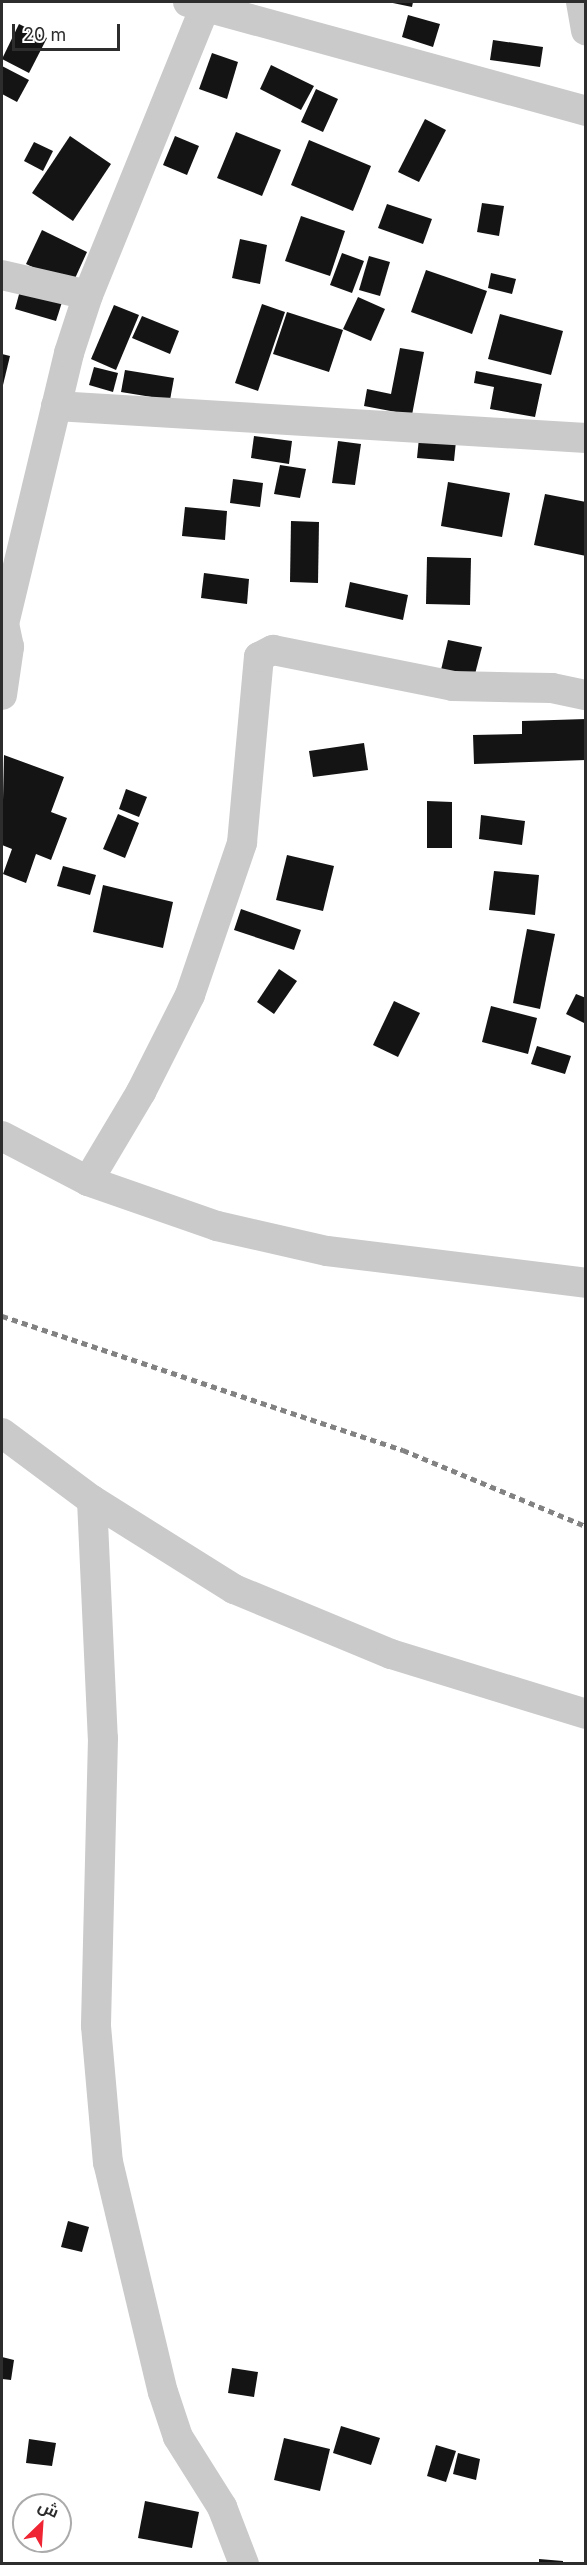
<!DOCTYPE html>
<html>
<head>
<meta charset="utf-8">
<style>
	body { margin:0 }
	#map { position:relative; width:587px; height:2565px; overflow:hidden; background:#fff; font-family:Inter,Cairo,sans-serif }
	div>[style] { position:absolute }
	.building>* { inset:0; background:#141414 }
	.street>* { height:30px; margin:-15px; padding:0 15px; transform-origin:15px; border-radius:15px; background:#cacaca }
	.rail>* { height:4.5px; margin-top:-2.25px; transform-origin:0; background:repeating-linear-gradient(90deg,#828282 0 6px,transparent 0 10.5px) }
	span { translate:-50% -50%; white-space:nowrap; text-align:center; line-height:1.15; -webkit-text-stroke:6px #fff; paint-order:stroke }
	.frame { position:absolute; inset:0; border:3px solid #2d2d2d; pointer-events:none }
	.north { position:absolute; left:12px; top:2493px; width:60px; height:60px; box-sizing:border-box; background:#fff; border:2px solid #ababab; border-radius:50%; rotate:25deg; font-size:16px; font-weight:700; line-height:24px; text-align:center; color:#2d2d2d }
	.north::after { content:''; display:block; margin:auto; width:21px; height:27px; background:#ef2533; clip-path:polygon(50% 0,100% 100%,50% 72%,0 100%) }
	.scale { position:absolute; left:12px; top:24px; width:108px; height:27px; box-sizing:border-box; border:3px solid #2d2d2d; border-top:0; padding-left:8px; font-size:18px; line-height:21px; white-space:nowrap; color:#2d2d2d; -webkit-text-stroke:4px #fff; paint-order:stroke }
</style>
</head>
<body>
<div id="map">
	<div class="building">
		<div style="clip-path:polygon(388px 2px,413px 2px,412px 7px)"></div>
		<div style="clip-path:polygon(408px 15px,440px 24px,433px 47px,402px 37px)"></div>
		<div style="clip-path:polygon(19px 24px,47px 38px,29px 73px,2px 59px)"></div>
		<div style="clip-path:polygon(493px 40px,543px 47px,540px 67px,490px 60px)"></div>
		<div style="clip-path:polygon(212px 53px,238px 62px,227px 99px,199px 89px)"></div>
		<div style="clip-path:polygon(271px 65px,314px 86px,301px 110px,260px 89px)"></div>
		<div style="clip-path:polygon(2px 66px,29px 80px,17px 102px,2px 94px)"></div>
		<div style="clip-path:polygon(316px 89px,338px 99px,323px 132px,301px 122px)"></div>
		<div style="clip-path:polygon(425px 119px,446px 130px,419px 182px,398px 172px)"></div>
		<div style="clip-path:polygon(236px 132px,281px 150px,262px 196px,217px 178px)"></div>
		<div style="clip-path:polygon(70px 136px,111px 164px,73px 221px,32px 193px)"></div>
		<div style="clip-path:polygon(175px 136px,199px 146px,187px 175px,163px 165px)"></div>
		<div style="clip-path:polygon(309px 140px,371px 166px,353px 211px,291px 185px)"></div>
		<div style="clip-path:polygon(34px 142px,53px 151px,43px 171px,24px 161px)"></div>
		<div style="clip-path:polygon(482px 203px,504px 206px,499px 236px,477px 232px)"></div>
		<div style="clip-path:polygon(387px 204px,432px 219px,423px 244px,378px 228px)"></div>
		<div style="clip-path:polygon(301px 216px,345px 231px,330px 276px,285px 261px)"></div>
		<div style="clip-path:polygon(42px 230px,87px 252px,72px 285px,26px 264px)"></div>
		<div style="clip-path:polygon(240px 239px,267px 245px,260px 284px,232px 278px)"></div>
		<div style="clip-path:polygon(342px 253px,364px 261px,352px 293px,330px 285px)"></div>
		<div style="clip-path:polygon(369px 256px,390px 262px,380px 296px,359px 290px)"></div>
		<div style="clip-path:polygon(426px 270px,487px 291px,472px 334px,411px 312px)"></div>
		<div style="clip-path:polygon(491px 273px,516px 279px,512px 294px,488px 288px)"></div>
		<div style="clip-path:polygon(21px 287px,63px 299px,56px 321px,15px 309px)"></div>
		<div style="clip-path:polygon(358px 297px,385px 309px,371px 341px,343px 329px)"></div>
		<div style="clip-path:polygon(262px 304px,285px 312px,258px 391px,235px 383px)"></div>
		<div style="clip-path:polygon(114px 305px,139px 315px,116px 370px,91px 359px)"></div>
		<div style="clip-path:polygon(287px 312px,343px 330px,329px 372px,273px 354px)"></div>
		<div style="clip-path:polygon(500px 314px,563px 331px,551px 375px,488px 359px)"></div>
		<div style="clip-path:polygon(142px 316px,179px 331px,170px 354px,132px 338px)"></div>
		<div style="clip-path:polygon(400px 348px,424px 352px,412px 415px,364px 406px,367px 389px,391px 394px)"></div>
		<div style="clip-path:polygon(2px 354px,10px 356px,3px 385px,2px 384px)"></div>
		<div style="clip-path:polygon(94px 367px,118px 373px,113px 392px,89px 385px)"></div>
		<div style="clip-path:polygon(125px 370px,174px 378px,170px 400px,121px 392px)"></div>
		<div style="clip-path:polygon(476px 371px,542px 384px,535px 417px,490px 409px,494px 387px,474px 383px)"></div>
		<div style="clip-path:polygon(254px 436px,292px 441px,289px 464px,251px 458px)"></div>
		<div style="clip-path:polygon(419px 438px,456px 441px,454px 461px,417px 458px)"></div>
		<div style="clip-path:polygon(338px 441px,361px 444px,355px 485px,332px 483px)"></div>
		<div style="clip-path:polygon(280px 465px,306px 469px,300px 498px,274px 494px)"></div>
		<div style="clip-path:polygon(233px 479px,263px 483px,260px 507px,230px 503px)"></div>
		<div style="clip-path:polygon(448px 482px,510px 493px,502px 537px,441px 526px)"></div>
		<div style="clip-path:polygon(545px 494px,586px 502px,586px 556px,534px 545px)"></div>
		<div style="clip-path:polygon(185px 507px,227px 511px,225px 540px,182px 536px)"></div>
		<div style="clip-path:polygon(291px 521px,319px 522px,318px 583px,290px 582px)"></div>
		<div style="clip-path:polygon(427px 557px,471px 558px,470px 605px,426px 604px)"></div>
		<div style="clip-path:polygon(204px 573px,249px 579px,247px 604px,201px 598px)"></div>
		<div style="clip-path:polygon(350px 582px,408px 595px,403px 620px,345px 607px)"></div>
		<div style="clip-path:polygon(448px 640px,482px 647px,474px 678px,441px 670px)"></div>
		<div style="clip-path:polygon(586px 719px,586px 760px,474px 764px,473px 735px,522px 734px,522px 721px)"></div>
		<div style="clip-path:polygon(364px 743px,368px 770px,313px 777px,309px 751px)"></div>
		<div style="clip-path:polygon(4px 755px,64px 777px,51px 812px,67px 818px,51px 860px,36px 854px,26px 883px,3px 874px,12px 849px,2px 845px)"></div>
		<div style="clip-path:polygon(126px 789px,147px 797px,139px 817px,119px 809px)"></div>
		<div style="clip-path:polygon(427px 801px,452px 802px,452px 848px,427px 848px)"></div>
		<div style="clip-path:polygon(118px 814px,139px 823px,125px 858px,103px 849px)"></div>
		<div style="clip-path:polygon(481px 815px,525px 821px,522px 845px,479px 839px)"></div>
		<div style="clip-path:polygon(287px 855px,334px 866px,323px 911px,276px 900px)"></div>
		<div style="clip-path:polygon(63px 866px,96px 875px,90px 895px,57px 886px)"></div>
		<div style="clip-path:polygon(494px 871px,539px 875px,535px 915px,489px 910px)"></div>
		<div style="clip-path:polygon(103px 885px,173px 902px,163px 948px,93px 932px)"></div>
		<div style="clip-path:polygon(241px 909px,301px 930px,294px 950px,234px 930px)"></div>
		<div style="clip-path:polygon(527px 929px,555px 934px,540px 1009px,513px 1003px)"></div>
		<div style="clip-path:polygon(279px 969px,297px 981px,274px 1014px,257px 1002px)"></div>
		<div style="clip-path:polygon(576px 994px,586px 998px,586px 1024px,566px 1014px)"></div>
		<div style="clip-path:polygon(394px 1001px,420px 1013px,398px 1057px,373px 1045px)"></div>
		<div style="clip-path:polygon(491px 1006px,537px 1018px,528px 1054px,482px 1042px)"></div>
		<div style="clip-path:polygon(537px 1046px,571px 1056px,565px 1074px,531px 1064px)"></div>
		<div style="clip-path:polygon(68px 2221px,89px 2227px,82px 2252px,61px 2247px)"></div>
		<div style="clip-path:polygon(2px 2357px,14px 2360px,11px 2380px,2px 2379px)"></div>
		<div style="clip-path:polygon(232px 2368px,258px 2372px,254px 2397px,228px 2393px)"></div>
		<div style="clip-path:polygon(341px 2426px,380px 2438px,371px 2465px,333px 2453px)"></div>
		<div style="clip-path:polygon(284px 2438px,330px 2449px,320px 2491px,274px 2480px)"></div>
		<div style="clip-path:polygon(29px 2439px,56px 2443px,52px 2466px,26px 2463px)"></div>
		<div style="clip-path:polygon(436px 2445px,456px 2451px,446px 2482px,427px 2476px)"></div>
		<div style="clip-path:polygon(458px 2453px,480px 2459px,476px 2480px,453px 2474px)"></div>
		<div style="clip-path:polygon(145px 2501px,199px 2512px,192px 2548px,138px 2538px)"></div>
		<div style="clip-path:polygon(539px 2559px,563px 2561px,563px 2564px,539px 2564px)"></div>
	</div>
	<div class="street">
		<div style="left:188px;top:2px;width:413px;rotate:15.3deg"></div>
		<div style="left:581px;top:2px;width:29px;rotate:80deg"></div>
		<div style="left:2px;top:275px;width:88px;rotate:13.1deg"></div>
		<div style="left:56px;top:406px;width:531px;rotate:3.46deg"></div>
		<div style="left:2px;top:695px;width:49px;rotate:-81.7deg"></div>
		<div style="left:9px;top:647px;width:24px;rotate:-102deg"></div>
		<div style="left:4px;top:624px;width:279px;rotate:-76.5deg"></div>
		<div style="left:69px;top:353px;width:61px;rotate:-71.9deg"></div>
		<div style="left:88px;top:295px;width:311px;rotate:-67.9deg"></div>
		<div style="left:2px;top:1136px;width:97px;rotate:27.6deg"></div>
		<div style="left:88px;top:1181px;width:137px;rotate:19.2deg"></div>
		<div style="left:217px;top:1226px;width:113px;rotate:12.8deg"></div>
		<div style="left:327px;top:1251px;width:261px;rotate:7deg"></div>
		<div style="left:88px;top:1181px;width:104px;rotate:-59.2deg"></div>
		<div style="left:141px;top:1092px;width:109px;rotate:-63.2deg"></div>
		<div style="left:190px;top:995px;width:161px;rotate:-71.1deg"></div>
		<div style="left:242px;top:843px;width:187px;rotate:-84.8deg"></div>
		<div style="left:259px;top:657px;width:16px;rotate:-27deg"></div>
		<div style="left:273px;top:650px;width:184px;rotate:11.3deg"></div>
		<div style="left:453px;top:686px;width:99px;rotate:1.2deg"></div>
		<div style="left:552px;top:688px;width:35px;rotate:12deg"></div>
		<div style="left:2px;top:1433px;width:112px;rotate:36.7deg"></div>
		<div style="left:92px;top:1500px;width:168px;rotate:32.1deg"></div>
		<div style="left:234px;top:1589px;width:170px;rotate:22.5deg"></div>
		<div style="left:391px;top:1654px;width:204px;rotate:17.1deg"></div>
		<div style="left:92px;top:1500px;width:238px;rotate:87.4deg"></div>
		<div style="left:103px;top:1738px;width:288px;rotate:91.4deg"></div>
		<div style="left:96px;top:2026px;width:137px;rotate:85deg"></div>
		<div style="left:108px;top:2162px;width:236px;rotate:76.6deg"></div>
		<div style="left:163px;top:2392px;width:47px;rotate:71.6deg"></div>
		<div style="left:178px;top:2437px;width:83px;rotate:57.8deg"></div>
		<div style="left:222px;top:2507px;width:61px;rotate:68.9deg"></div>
	</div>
	<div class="rail">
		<div style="left:2px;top:1316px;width:423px;rotate:18.5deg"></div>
		<div style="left:403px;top:1450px;width:198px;rotate:22.6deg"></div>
	</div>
	<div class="frame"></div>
	<div class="north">ش</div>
	<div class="scale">20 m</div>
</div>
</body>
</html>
